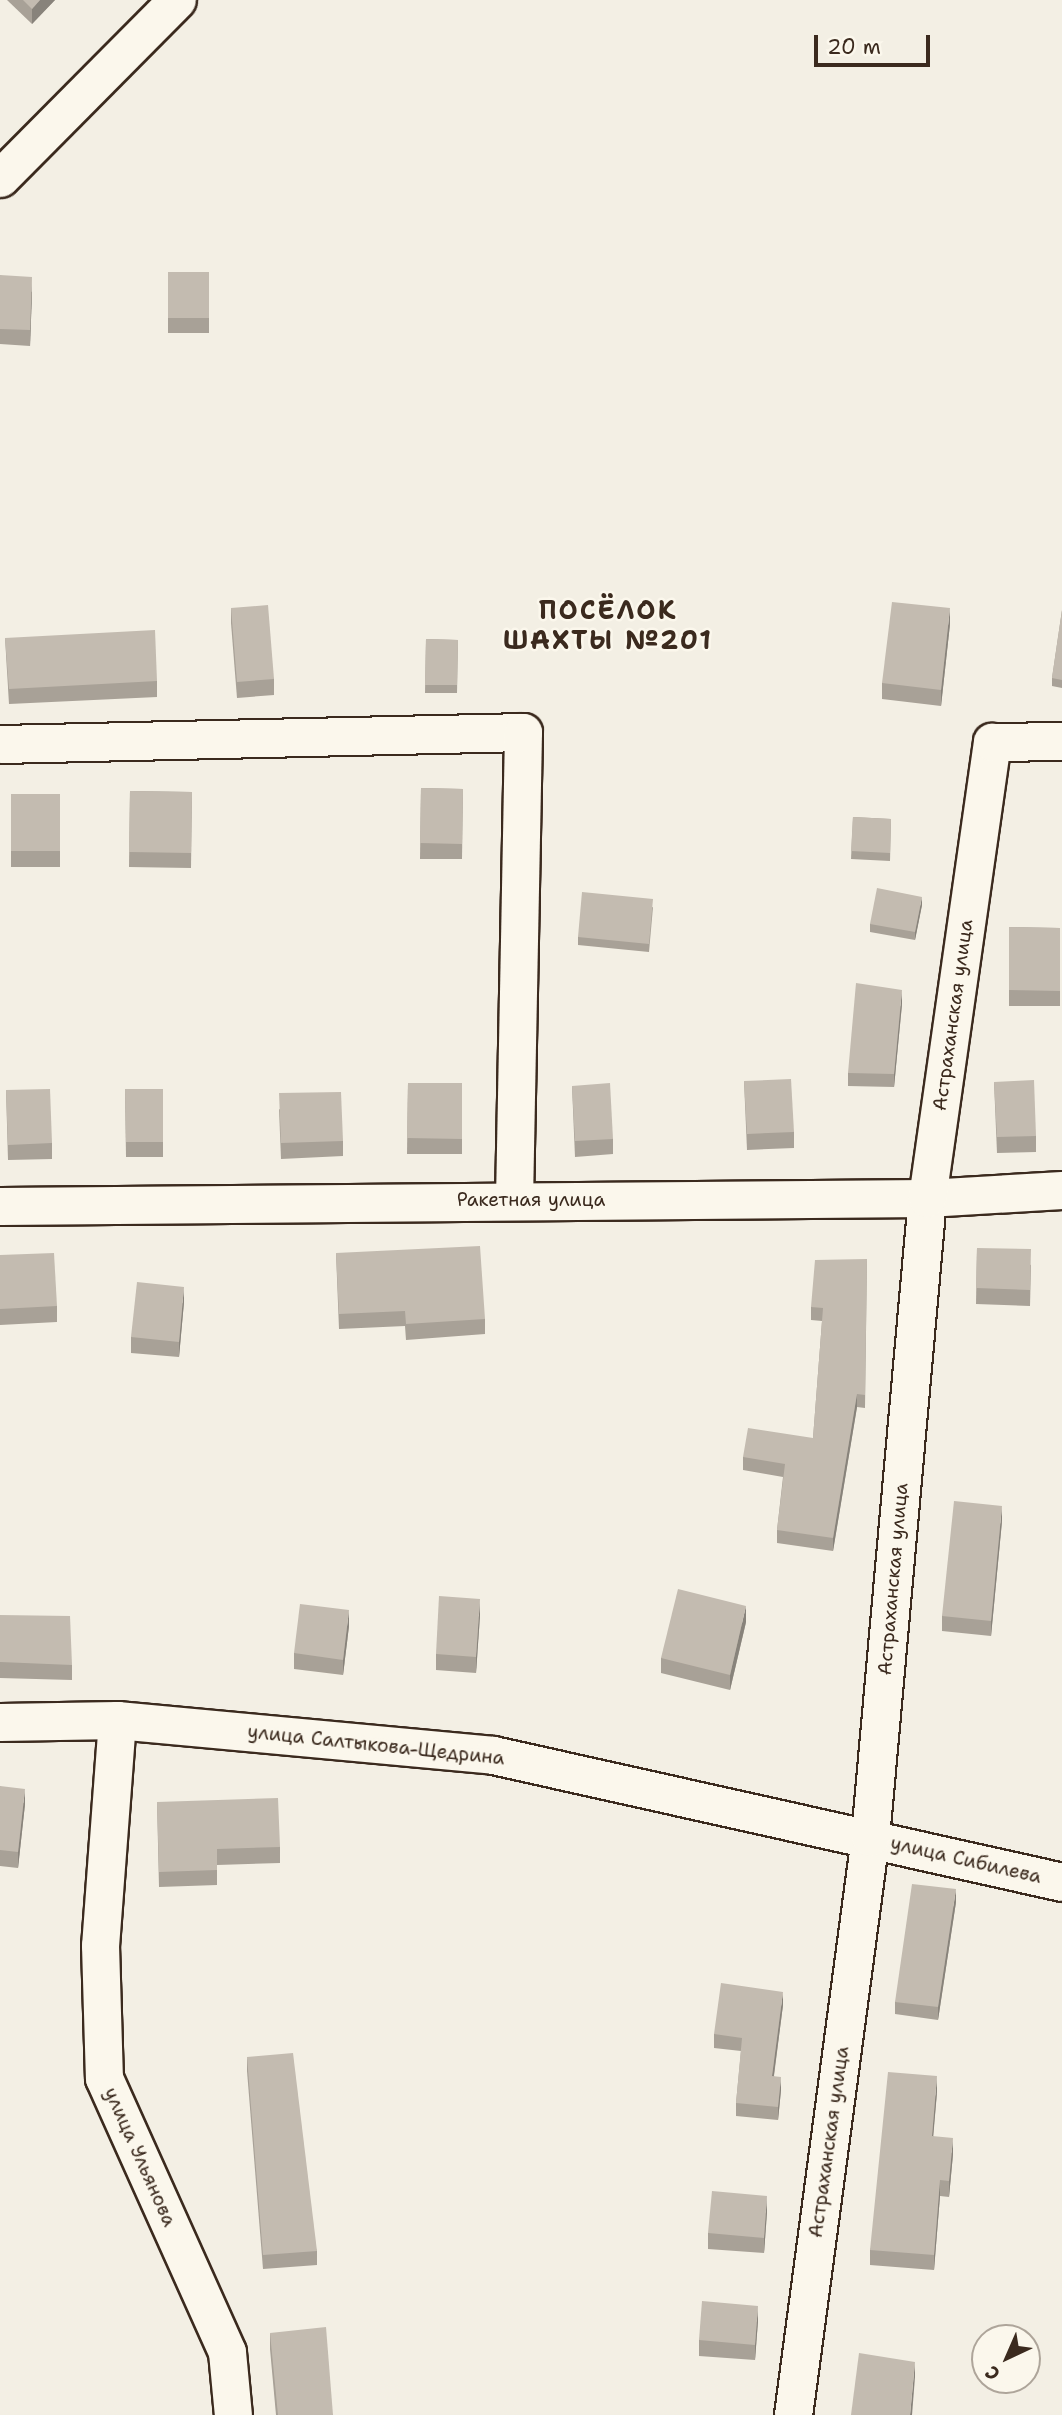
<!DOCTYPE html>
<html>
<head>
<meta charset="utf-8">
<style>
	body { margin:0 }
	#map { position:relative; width:1062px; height:2415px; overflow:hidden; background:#f3efe4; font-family:"Shantell Sans",sans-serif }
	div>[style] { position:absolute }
	.roads { filter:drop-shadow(2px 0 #3b2a1e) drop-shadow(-2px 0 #3b2a1e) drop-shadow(0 2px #3b2a1e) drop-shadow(0 -2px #3b2a1e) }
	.minor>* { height:37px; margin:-18.5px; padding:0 18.5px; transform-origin:18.5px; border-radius:18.5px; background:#fbf7ec }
	.wall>* { inset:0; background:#a8a197 }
	.shaded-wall>* { inset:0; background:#88837b }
	.building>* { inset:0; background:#c3bbb0 }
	span { translate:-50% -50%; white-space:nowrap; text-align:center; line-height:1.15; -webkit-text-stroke:5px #fbf7ec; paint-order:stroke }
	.street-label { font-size:19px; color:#3b2a1e }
	.district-label { font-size:26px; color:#3b2a1e; font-weight:700; letter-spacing:2px }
	.north { position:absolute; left:971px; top:2324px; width:70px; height:70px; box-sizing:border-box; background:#fbf7ec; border:2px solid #aea59a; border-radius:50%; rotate:224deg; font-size:19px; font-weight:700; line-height:28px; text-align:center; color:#3b2a1e }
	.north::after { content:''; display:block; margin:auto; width:24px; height:32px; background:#3b2a1e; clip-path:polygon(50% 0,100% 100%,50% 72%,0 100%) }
	.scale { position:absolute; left:814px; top:35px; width:116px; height:32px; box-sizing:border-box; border:4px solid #3b2a1e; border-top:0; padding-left:9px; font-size:21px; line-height:24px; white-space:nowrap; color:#3b2a1e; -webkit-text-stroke:5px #fbf7ec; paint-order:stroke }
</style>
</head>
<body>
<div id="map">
	<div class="roads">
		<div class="minor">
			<div style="left:0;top:178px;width:251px;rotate:-45.2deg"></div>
			<div style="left:0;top:744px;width:523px;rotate:-1.31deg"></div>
			<div style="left:523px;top:732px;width:468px;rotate:91.1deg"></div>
			<div style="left:0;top:1206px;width:927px;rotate:-0.49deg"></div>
			<div style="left:927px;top:1198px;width:135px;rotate:-3.4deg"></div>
			<div style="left:117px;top:1720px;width:226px;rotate:94.3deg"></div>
			<div style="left:100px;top:1945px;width:133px;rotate:88.3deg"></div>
			<div style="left:104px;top:2078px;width:300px;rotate:65.8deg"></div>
			<div style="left:227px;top:2352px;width:63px;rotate:84.6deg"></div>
			<div style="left:0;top:1722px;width:117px;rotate:-1deg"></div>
			<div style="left:117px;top:1720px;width:378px;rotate:5.3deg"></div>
			<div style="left:493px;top:1755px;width:583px;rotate:12.58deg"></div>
			<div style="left:793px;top:2415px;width:583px;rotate:-82.41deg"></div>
			<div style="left:870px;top:1837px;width:642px;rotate:-84.9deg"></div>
			<div style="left:927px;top:1198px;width:461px;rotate:-81.9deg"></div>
			<div style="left:992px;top:742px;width:70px;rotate:-0.8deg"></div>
		</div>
	</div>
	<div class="wall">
		<div style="clip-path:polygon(7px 0,55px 0,32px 24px)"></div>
		<div style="clip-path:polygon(168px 272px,209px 272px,209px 333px,168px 333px)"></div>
		<div style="clip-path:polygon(0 275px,32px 292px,30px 346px,0 344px)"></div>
		<div style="clip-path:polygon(231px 608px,274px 679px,274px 695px,237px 698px,231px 623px)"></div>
		<div style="clip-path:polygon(1062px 610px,1062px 688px,1052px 686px,1052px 678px)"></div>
		<div style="clip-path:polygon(950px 624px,941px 706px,882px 699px,882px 683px)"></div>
		<div style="clip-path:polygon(5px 638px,157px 681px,157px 697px,9px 704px)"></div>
		<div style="clip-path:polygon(426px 639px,458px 640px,457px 693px,425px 693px)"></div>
		<div style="clip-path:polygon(421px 788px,463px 789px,462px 859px,420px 859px)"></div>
		<div style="clip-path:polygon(130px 791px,192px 792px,191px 868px,129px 867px)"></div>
		<div style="clip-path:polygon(11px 794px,60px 794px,60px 867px,11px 867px)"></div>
		<div style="clip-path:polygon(853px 817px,891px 819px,890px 861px,851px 859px)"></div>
		<div style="clip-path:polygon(922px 905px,915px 940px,870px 932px,870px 924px)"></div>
		<div style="clip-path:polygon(653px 907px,649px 952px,578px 945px,578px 937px)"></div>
		<div style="clip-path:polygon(1009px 927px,1060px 928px,1060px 1006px,1009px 1006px)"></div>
		<div style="clip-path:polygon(902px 1004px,894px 1087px,848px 1086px,848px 1073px)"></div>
		<div style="clip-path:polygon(744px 1081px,794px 1132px,794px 1148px,747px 1150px)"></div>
		<div style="clip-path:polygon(994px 1082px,1036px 1136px,1036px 1152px,997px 1153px)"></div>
		<div style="clip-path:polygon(408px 1083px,462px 1083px,462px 1154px,407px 1154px)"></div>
		<div style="clip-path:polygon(572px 1086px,613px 1139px,613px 1154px,575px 1157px)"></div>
		<div style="clip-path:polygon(125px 1089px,163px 1089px,163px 1157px,126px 1157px)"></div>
		<div style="clip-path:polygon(6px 1090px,52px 1143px,52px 1159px,8px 1160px)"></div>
		<div style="clip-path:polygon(279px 1109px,343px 1141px,343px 1156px,281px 1159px)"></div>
		<div style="clip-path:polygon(977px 1248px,1031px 1265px,1030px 1306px,976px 1304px)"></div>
		<div style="clip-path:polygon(336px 1253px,485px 1319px,485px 1334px,406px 1340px,405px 1326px,339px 1329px)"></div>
		<div style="clip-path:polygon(0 1255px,57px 1306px,57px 1322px,0 1325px)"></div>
		<div style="clip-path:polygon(867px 1259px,865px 1408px,857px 1407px,833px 1551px,777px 1543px,777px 1530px,783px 1477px,743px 1470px,743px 1457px,813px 1438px,822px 1321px,811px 1320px,811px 1307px)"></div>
		<div style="clip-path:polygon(184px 1302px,179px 1357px,131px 1353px,131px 1337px)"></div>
		<div style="clip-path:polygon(1002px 1521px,991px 1636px,942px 1631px,942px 1616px)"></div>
		<div style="clip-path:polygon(0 1615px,72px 1665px,72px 1680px,0 1678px)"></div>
		<div style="clip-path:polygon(480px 1615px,476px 1673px,436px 1670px,436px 1654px)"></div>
		<div style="clip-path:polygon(746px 1622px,730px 1690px,661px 1673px,661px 1658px)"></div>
		<div style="clip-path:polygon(349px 1626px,343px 1675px,294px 1669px,294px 1653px)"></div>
		<div style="clip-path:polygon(0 1786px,25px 1804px,18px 1868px,0 1866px)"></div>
		<div style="clip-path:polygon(157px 1802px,280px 1847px,280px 1863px,217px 1865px,217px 1885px,159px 1887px)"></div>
		<div style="clip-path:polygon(956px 1902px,938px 2020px,895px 2014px,895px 2002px)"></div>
		<div style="clip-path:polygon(783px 2005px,774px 2076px,781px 2090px,778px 2120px,736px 2116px,736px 2103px,741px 2051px,714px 2048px,714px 2034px)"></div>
		<div style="clip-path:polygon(247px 2057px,317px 2251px,317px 2265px,263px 2269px,247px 2071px)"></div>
		<div style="clip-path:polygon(937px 2092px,933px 2136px,953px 2154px,949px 2197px,940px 2196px,934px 2270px,870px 2265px,870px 2250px)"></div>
		<div style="clip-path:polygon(767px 2212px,764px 2253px,708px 2249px,708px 2233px)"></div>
		<div style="clip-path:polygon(758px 2321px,755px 2360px,699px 2356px,699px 2340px)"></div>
		<div style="clip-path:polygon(270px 2333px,333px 2415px,276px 2415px,270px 2349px)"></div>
	</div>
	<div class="shaded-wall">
		<div style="clip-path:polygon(40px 0,55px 0,32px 24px,32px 9px)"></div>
		<div style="clip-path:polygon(32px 277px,32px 292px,30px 346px,30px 330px)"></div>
		<div style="clip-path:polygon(950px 608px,950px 624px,941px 706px,941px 690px)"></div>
		<div style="clip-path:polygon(922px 897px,922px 905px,915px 940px,915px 932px)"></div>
		<div style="clip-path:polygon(902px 990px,902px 1004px,894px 1087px,894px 1074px)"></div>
		<div style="clip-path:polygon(184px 1287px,184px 1302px,179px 1357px,179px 1342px)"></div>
		<div style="clip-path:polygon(857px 1394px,857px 1407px,833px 1551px,833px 1538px)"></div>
		<div style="clip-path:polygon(1002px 1506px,1002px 1521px,991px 1636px,991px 1621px)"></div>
		<div style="clip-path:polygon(480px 1599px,480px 1615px,476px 1673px,476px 1657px)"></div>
		<div style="clip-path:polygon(746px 1606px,746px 1622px,730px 1690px,730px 1675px)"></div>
		<div style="clip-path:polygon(349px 1610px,349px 1626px,343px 1675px,343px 1660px)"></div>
		<div style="clip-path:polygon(25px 1789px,25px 1804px,18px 1868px,18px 1852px)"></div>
		<div style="clip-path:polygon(956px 1889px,956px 1902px,938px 2020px,938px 2007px)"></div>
		<div style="clip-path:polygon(783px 1992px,783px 2005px,772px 2089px,772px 2076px)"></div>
		<div style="clip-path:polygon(937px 2076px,937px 2092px,932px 2151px,932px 2136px)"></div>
		<div style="clip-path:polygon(781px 2077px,781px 2090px,778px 2120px,778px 2107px)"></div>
		<div style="clip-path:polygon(953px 2138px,953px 2154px,949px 2197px,949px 2181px)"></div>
		<div style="clip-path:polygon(940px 2180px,940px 2196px,934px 2270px,934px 2255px)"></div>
		<div style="clip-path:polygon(767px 2196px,767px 2212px,764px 2253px,764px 2238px)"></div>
		<div style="clip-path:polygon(758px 2306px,758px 2321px,755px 2360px,755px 2345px)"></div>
		<div style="clip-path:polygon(915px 2362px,915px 2377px,912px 2415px,910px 2415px)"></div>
	</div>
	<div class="building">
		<div style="clip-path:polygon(23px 0,40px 0,32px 9px)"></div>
		<div style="clip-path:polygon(168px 272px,209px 272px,209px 318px,168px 318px)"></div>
		<div style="clip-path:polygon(0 275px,32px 277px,30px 330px,0 329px)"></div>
		<div style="clip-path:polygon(892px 602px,950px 608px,941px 690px,882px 683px)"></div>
		<div style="clip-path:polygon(268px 605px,274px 679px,237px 682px,231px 608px)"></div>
		<div style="clip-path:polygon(1062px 610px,1062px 680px,1052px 678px)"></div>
		<div style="clip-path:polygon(155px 630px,157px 681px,9px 689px,5px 638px)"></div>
		<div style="clip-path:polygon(426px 639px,458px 640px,457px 685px,425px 685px)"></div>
		<div style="clip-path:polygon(421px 788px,463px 789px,462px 844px,420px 843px)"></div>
		<div style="clip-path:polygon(130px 791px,192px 792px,191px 853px,129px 852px)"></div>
		<div style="clip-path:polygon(11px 794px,60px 794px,60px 851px,11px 851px)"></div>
		<div style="clip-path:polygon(853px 817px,891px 819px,890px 853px,851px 851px)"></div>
		<div style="clip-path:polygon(877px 888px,922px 897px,915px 932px,870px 924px)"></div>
		<div style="clip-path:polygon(582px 892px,653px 899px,649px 944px,578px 937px)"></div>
		<div style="clip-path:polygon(1009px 927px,1060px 928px,1060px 991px,1009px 990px)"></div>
		<div style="clip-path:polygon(856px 983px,902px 990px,894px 1074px,848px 1073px)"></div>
		<div style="clip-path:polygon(791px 1079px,794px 1132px,747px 1134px,744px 1081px)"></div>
		<div style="clip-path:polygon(1034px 1080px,1036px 1136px,997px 1137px,994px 1082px)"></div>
		<div style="clip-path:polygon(408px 1083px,462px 1083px,462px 1139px,407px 1138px)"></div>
		<div style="clip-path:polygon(610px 1083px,613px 1139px,575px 1141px,572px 1086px)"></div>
		<div style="clip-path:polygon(50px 1089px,52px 1143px,8px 1145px,6px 1090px)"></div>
		<div style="clip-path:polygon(125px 1089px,163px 1089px,163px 1142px,126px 1142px)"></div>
		<div style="clip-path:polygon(341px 1092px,343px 1141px,281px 1143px,279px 1093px)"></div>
		<div style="clip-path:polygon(480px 1246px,485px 1319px,406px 1324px,405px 1311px,339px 1314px,336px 1253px)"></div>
		<div style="clip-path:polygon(977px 1248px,1031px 1249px,1030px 1290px,976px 1288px)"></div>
		<div style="clip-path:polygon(54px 1253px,57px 1306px,0 1309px,0 1255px)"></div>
		<div style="clip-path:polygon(867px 1259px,865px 1395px,857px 1394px,833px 1538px,777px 1530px,785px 1464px,743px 1457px,748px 1428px,813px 1438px,823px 1308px,811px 1307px,815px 1260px)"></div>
		<div style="clip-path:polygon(137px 1282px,184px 1287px,179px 1342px,131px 1337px)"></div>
		<div style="clip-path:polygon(954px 1501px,1002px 1506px,991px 1621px,942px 1616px)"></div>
		<div style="clip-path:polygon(678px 1589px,746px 1606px,730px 1675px,661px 1658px)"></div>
		<div style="clip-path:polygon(439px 1596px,480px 1599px,476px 1657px,436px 1654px)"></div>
		<div style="clip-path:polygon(300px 1604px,349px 1610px,343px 1660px,294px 1653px)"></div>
		<div style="clip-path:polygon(0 1615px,70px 1616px,72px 1665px,0 1662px)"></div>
		<div style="clip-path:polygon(0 1786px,25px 1789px,18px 1852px,0 1850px)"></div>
		<div style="clip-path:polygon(278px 1798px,280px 1847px,217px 1849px,217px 1870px,159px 1872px,157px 1802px)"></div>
		<div style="clip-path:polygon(912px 1884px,956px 1889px,938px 2007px,895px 2002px)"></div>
		<div style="clip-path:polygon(721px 1983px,783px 1992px,772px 2076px,781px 2077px,778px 2107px,736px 2103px,742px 2038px,714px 2034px)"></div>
		<div style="clip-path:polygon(293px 2053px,317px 2251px,263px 2255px,247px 2057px)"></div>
		<div style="clip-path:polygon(888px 2072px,937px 2076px,932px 2136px,953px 2138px,949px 2181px,940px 2180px,934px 2255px,870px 2250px)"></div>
		<div style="clip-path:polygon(712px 2191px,767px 2196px,764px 2238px,708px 2233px)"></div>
		<div style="clip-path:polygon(702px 2301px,758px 2306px,755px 2345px,699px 2340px)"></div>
		<div style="clip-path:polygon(326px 2327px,333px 2415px,278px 2415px,270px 2333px)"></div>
		<div style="clip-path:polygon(859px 2353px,915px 2362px,910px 2415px,851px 2415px)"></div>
	</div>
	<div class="street-label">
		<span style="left:953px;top:1015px;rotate:-82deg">Астраханская улица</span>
		<span style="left:531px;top:1200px">Ракетная улица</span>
		<span style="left:893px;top:1579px;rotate:-85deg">Астраханская улица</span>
		<span style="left:376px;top:1745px;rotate:6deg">улица Салтыкова-Щедрина</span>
		<span style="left:966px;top:1860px;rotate:13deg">улица Сибилева</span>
		<span style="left:829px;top:2142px;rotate:-82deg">Астраханская улица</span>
		<span style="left:140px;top:2157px;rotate:66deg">улица Ульянова</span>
	</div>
	<div class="district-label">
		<span style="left:608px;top:625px">ПОСЁЛОК<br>ШАХТЫ №201</span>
	</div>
	<div class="north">С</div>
	<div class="scale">20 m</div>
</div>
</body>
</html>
